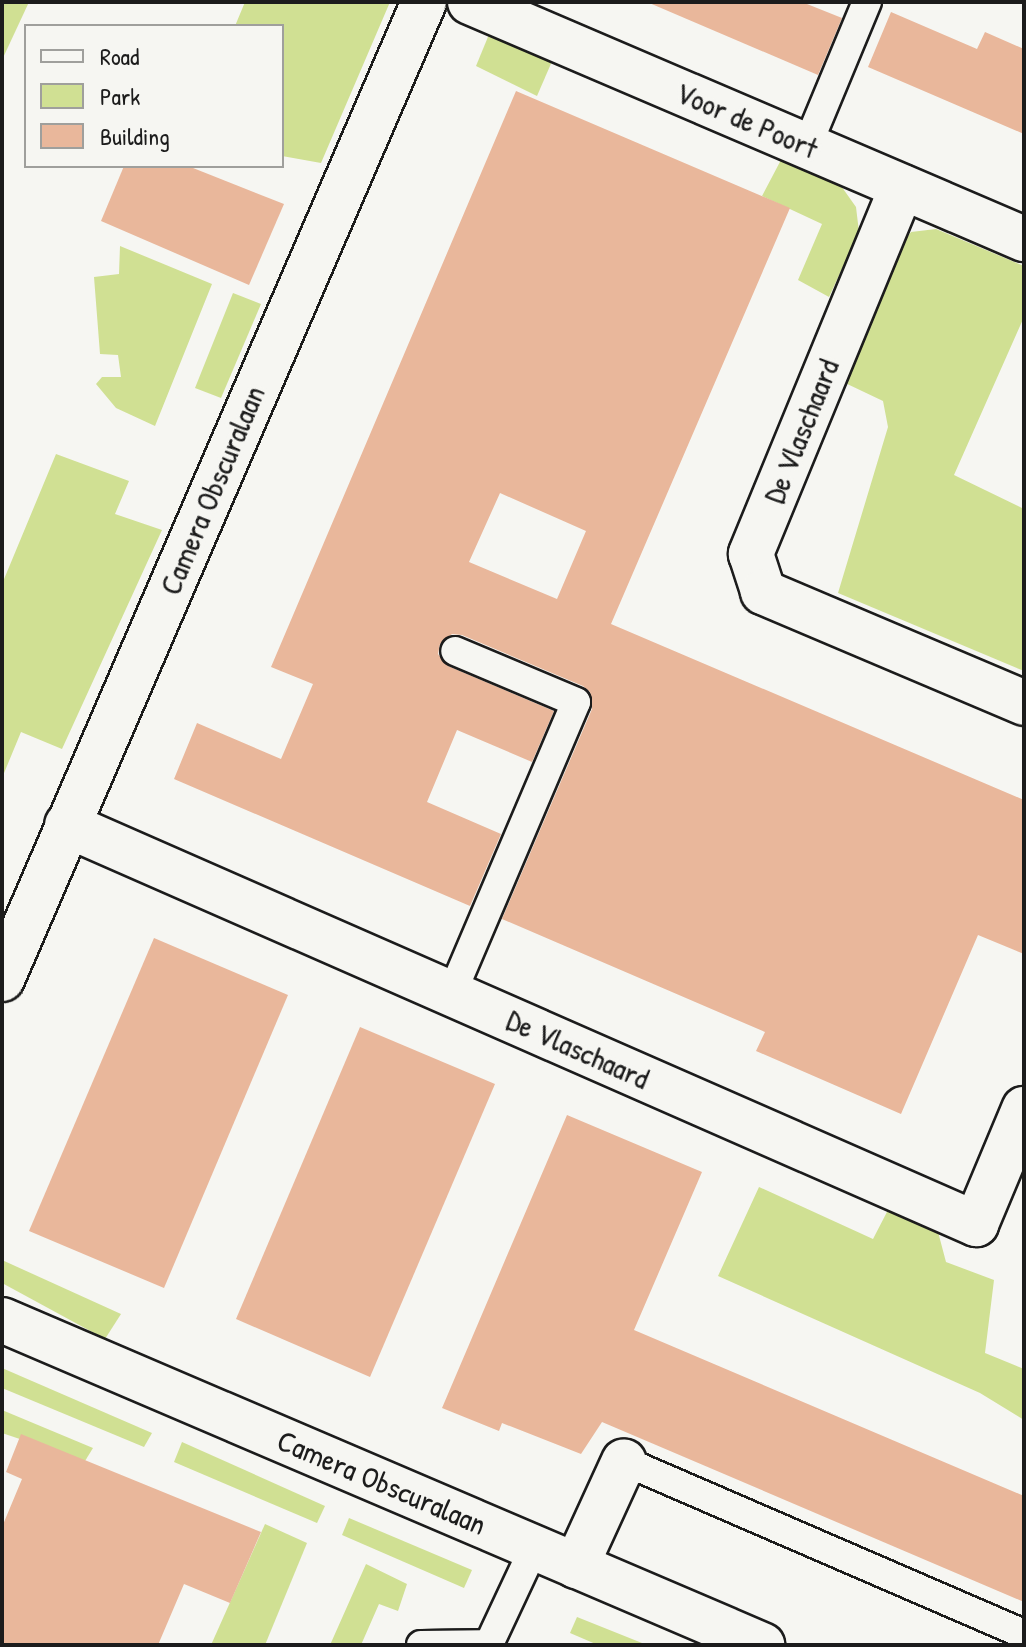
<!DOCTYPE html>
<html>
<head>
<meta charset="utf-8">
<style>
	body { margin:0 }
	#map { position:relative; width:1026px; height:1647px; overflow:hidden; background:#f6f6f2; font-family:"Patrick Hand",sans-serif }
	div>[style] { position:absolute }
	.green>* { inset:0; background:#d0e093 }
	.building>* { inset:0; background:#e9b79b }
	.roads { filter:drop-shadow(2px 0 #1c1c1c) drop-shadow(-2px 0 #1c1c1c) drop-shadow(0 2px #1c1c1c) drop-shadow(0 -2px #1c1c1c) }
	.service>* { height:28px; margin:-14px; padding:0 14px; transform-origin:14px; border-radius:14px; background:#f6f6f2 }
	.minor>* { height:44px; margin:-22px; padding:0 22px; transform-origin:22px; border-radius:22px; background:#f6f6f2 }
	span { translate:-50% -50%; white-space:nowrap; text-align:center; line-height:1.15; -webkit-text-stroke:8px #f6f6f2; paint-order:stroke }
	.street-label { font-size:30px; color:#1c1c1c }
	.frame { position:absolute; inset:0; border:4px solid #1c1c1c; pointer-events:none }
	.legend { position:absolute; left:24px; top:24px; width:260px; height:144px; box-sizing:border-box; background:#f6f6f2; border:2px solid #9f9f9c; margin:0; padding:10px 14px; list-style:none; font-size:24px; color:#1c1c1c }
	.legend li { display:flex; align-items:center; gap:16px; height:40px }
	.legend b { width:40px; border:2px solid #9f9f9c }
</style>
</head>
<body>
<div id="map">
	<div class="green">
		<div style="clip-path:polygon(2px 2px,29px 2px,2px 60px)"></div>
		<div style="clip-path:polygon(245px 2px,390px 2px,321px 163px,282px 156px,282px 26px,235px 26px)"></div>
		<div style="clip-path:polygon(490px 32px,553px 59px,537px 96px,476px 66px)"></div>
		<div style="clip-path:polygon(782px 158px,839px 183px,856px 207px,859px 232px,829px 297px,798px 280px,822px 224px,762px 196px)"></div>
		<div style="clip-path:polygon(936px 229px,1024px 266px,1024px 317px,954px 475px,1024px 509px,1024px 671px,838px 593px,888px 427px,883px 401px,843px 382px,894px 255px,911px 232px)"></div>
		<div style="clip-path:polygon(120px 246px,212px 284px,155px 426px,116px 408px,96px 384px,102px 377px,121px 377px,118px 355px,100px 354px,94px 277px,119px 274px)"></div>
		<div style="clip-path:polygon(233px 293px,261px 304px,221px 398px,195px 388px)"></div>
		<div style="clip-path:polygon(56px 454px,129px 481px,115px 514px,162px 530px,62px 749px,21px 732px,2px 778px,2px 584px)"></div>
		<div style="clip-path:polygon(759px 1187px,873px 1239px,888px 1210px,937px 1228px,946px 1262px,994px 1280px,985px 1353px,1024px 1369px,1024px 1420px,980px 1393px,718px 1276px)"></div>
		<div style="clip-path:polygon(2px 1260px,121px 1314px,105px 1339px,2px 1283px)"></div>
		<div style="clip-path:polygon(2px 1368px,152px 1433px,144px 1447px,2px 1388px)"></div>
		<div style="clip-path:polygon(2px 1410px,93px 1448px,85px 1461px,2px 1433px)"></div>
		<div style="clip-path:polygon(182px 1442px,325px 1506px,317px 1523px,174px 1462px)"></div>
		<div style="clip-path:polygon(349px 1518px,472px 1570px,464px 1588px,342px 1535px)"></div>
		<div style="clip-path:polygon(265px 1524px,307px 1543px,265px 1645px,211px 1645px)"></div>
		<div style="clip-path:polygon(366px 1564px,407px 1584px,398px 1611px,379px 1604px,361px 1645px,330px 1645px)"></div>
		<div style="clip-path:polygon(577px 1617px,647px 1645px,598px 1645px,570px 1633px)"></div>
	</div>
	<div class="building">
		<div style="clip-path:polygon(647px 2px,802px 2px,842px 18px,818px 75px)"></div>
		<div style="clip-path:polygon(891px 12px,977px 49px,985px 32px,1024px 49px,1024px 134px,868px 67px)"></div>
		<div style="clip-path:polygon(evenodd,516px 91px,790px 208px,611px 624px,1024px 800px,1024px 954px,978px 935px,901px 1114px,756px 1051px,765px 1032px,502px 919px,592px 709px,590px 692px,583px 686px,462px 635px,452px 634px,440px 644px,438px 654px,448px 666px,554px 711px,532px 762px,457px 730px,427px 802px,501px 834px,470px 906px,174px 779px,197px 723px,281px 759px,313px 684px,271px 667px,516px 91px,500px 493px,586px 531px,557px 599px,469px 562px,500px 493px)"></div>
		<div style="clip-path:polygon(124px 166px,188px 166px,284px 204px,249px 285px,101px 221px)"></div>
		<div style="clip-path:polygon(154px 938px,288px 995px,164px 1288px,29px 1231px)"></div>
		<div style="clip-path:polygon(360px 1027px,495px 1084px,370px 1377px,236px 1319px)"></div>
		<div style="clip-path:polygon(567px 1115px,702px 1172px,634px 1330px,1024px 1496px,1024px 1602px,602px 1422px,581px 1454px,502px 1423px,499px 1431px,442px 1408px)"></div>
		<div style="clip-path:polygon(21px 1434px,261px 1532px,230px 1603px,184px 1584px,158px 1645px,2px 1645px,2px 1527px,22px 1479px,6px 1472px)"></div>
	</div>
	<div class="roads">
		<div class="service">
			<div style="left:807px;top:146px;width:156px;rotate:-67.4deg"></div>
			<div style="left:452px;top:993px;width:316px;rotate:-66.9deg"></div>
			<div style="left:576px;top:702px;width:131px;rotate:-157.1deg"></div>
			<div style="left:624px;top:1461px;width:436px;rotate:23.4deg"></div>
			<div style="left:421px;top:1645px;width:68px;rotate:-0.8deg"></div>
			<div style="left:489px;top:1644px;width:106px;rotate:-64.9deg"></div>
		</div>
		<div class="minor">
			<div style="left:470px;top:2px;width:603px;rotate:23.16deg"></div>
			<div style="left:902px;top:187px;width:397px;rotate:112.4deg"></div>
			<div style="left:751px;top:554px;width:40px;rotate:72deg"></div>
			<div style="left:763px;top:592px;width:284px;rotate:23deg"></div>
			<div style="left:67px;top:825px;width:993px;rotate:23.7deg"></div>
			<div style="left:976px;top:1224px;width:125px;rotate:-67.3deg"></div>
			<div style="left:2px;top:979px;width:1064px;rotate:-66.64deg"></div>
			<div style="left:2px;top:1320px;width:827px;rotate:23.15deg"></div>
			<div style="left:576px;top:1566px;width:115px;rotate:-65.4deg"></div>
		</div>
	</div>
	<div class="street-label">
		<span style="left:747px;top:120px;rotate:23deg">Voor de Poort</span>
		<span style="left:801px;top:431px;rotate:-68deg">De Vlaschaard</span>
		<span style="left:212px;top:490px;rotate:-67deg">Camera Obscuralaan</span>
		<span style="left:578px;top:1049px;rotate:24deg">De Vlaschaard</span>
		<span style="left:382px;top:1482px;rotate:23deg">Camera Obscuralaan</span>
	</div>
	<div class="frame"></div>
	<ul class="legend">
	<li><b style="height:10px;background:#f6f6f2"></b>Road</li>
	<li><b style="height:22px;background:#d0e093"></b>Park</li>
	<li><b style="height:22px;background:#e9b79b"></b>Building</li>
	</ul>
</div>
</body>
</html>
